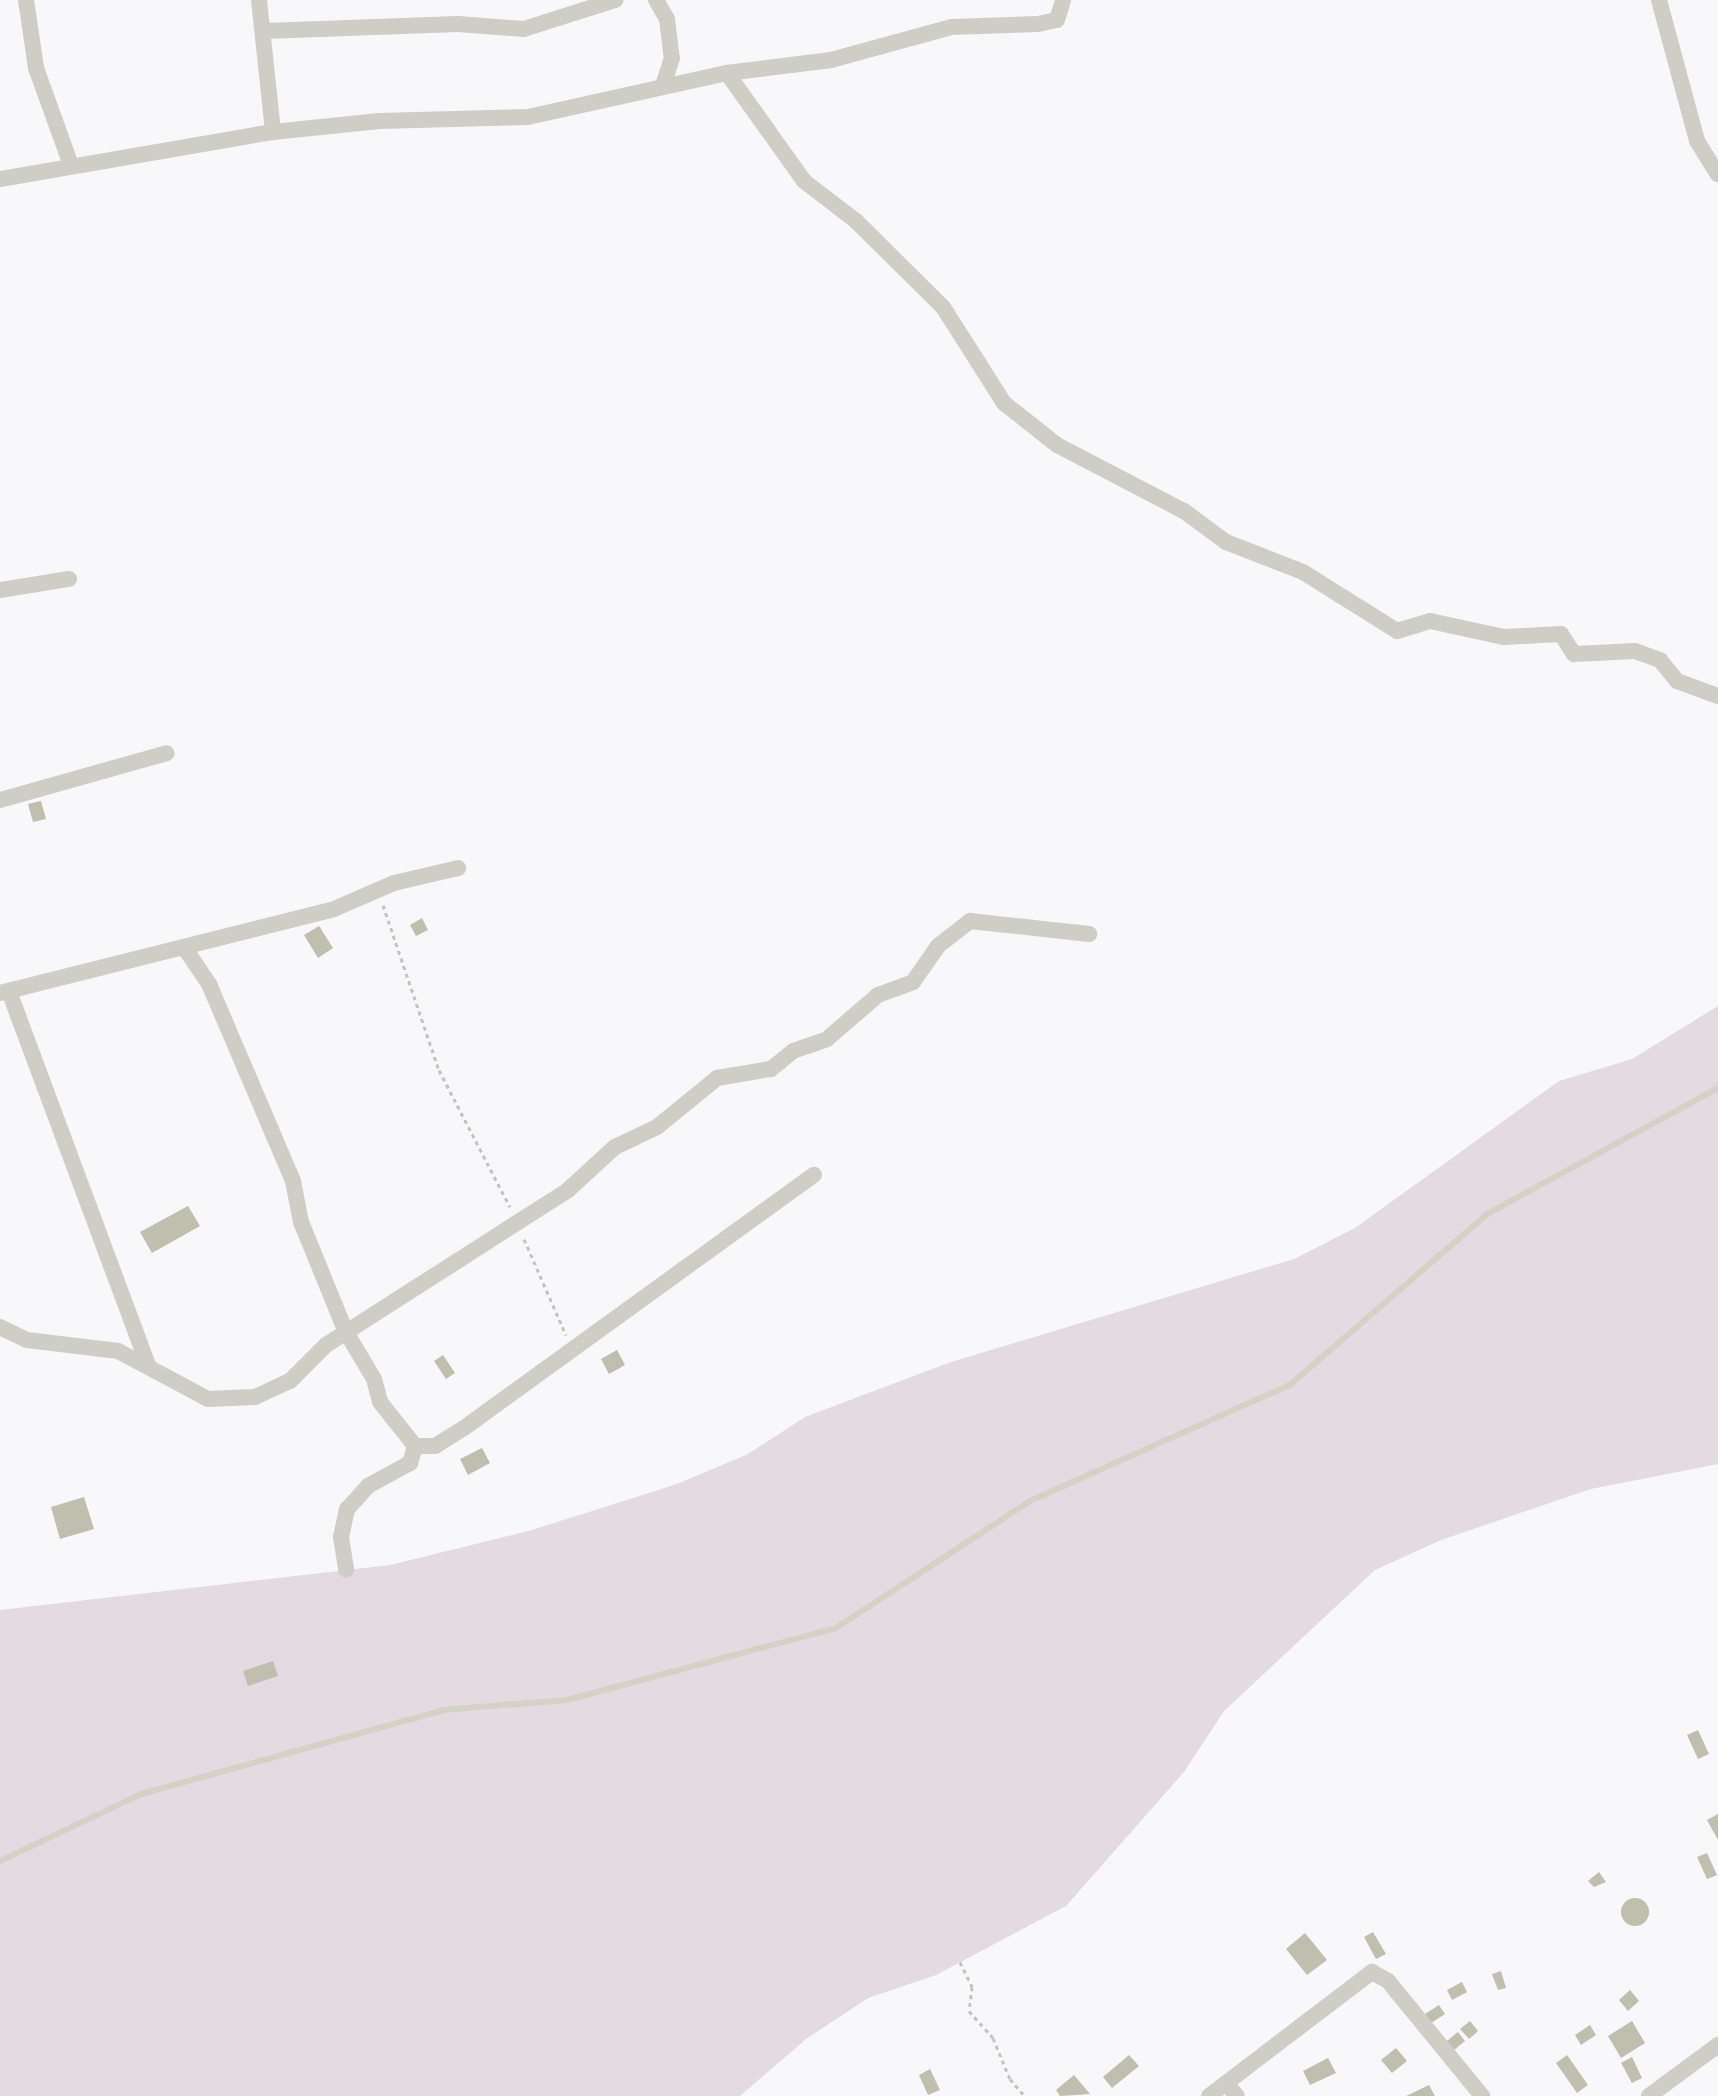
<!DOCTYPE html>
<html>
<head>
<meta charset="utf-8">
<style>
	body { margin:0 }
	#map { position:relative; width:1718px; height:2096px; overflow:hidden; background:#f8f7fa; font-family:Commissioner,sans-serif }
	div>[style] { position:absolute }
	.green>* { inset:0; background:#e4dae2 }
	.stream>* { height:6px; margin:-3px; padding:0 3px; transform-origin:3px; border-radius:3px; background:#d4d1c6 }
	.building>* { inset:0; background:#bfbeaf }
	.round { border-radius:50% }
	.path>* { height:3px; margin-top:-1.5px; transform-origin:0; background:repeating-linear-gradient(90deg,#c4c4be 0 4px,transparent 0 8px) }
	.minor>* { height:16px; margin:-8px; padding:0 8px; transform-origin:8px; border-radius:8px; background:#cfcec6 }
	span { translate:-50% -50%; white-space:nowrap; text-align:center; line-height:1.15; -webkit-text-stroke:8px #fff; paint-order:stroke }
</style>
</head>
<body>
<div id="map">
	<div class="green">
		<div style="clip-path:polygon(1718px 1006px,1718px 1464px,1591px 1489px,1441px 1540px,1375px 1570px,1224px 1711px,1184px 1772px,1066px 1906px,936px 1975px,868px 1998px,806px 2039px,740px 2096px,0 2096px,0 1610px,390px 1565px,532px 1530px,677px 1484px,748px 1454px,805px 1417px,951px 1362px,1294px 1259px,1355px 1228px,1559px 1081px,1632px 1059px)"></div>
	</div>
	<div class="stream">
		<div style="left:0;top:1861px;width:156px;rotate:-25.4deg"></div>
		<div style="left:141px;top:1794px;width:313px;rotate:-15.5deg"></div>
		<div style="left:443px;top:1710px;width:124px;rotate:-4.6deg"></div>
		<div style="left:567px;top:1700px;width:278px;rotate:-15deg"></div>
		<div style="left:836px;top:1628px;width:232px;rotate:-33.2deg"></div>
		<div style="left:1030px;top:1501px;width:286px;rotate:-24.1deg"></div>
		<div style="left:1291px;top:1384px;width:259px;rotate:-40.9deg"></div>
		<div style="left:1487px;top:1214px;width:263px;rotate:-28.6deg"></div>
	</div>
	<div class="building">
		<div style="clip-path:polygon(41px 801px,46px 819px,33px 822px,28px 804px)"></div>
		<div style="clip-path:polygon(422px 918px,428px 930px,416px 936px,410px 925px)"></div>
		<div style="clip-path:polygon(319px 926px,333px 948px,318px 958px,304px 935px)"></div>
		<div style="clip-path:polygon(188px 1206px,200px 1226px,152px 1253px,140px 1232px)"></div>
		<div style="clip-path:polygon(617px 1350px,625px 1365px,609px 1374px,601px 1359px)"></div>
		<div style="clip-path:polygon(443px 1355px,455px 1373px,446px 1379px,434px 1361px)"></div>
		<div style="clip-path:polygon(482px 1448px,490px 1463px,468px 1475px,460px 1459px)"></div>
		<div style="clip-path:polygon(84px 1497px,94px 1529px,60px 1539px,51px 1507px)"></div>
		<div style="clip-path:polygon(273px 1661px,278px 1676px,248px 1686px,243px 1671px)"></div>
		<div style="clip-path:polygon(1698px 1730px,1709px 1754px,1698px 1759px,1687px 1735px)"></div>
		<div style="clip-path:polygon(1718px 1814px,1718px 1840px,1707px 1820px)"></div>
		<div style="clip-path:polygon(1707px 1853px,1717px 1875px,1707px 1879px,1697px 1857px)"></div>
		<div style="clip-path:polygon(1599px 1872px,1606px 1882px,1594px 1887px,1588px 1881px)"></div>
		<div class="round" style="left:1621px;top:1898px;width:28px;height:28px"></div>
		<div style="clip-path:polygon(1373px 1932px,1386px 1954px,1376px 1959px,1364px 1937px)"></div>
		<div style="clip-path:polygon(1305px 1933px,1327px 1960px,1307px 1975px,1286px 1949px)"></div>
		<div style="clip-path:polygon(1501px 1971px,1506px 1988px,1498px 1990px,1492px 1974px)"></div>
		<div style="clip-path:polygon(1462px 1982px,1467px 1992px,1452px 2000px,1447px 1990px)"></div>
		<div style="clip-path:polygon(1630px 1990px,1639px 2001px,1628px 2011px,1619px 2000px)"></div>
		<div style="clip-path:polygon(1439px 2005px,1445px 2014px,1431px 2023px,1425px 2014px)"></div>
		<div style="clip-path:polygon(1470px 2021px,1478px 2031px,1469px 2039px,1460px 2029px)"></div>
		<div style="clip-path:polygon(1632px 2021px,1645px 2043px,1621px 2058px,1608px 2036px)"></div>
		<div style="clip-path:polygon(1590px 2025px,1596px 2035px,1581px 2045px,1575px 2035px)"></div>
		<div style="clip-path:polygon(1458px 2032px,1465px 2041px,1454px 2050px,1447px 2041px)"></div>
		<div style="clip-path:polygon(1396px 2048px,1407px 2061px,1392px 2073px,1381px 2060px)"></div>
		<div style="clip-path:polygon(1129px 2055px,1139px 2066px,1112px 2088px,1103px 2077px)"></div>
		<div style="clip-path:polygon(1567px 2055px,1588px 2085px,1577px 2093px,1556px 2063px)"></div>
		<div style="clip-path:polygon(1632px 2057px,1642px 2078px,1632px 2083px,1621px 2063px)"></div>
		<div style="clip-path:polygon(1328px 2058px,1336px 2073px,1310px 2085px,1303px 2071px)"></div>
		<div style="clip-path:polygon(930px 2069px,940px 2090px,928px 2095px,919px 2075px)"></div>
		<div style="clip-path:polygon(1074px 2075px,1090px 2094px,1060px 2096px,1056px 2090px)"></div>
		<div style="clip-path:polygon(1429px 2085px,1435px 2096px,1406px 2096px)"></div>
	</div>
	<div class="path">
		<div style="left:383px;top:905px;width:174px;rotate:71.3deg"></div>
		<div style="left:439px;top:1070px;width:154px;rotate:62.6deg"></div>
		<div style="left:524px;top:1239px;width:105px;rotate:66.4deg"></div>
		<div style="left:960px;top:1962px;width:28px;rotate:64deg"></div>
		<div style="left:972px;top:1987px;width:24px;rotate:97deg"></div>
		<div style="left:969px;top:2011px;width:36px;rotate:48deg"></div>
		<div style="left:993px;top:2038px;width:44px;rotate:67.5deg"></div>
		<div style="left:1010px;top:2079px;width:23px;rotate:49deg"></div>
	</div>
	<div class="minor">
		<div style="left:26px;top:0;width:69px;rotate:81.6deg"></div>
		<div style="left:36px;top:68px;width:103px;rotate:70.2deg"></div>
		<div style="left:259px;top:0;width:133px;rotate:83.9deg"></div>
		<div style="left:656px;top:0;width:22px;rotate:60deg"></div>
		<div style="left:667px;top:19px;width:39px;rotate:83deg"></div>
		<div style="left:672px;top:58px;width:29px;rotate:108deg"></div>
		<div style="left:1659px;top:0;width:146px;rotate:74.9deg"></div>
		<div style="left:1697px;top:141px;width:39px;rotate:58deg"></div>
		<div style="left:265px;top:31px;width:193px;rotate:-2.1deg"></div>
		<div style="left:458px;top:24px;width:66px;rotate:4.3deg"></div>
		<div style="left:524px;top:29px;width:96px;rotate:-17.7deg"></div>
		<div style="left:727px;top:73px;width:133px;rotate:54.5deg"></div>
		<div style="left:804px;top:181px;width:66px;rotate:37.6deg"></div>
		<div style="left:856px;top:221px;width:122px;rotate:44.7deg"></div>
		<div style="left:943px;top:307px;width:114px;rotate:57.6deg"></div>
		<div style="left:1004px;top:403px;width:68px;rotate:38.4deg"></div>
		<div style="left:1057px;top:445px;width:143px;rotate:27.5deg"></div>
		<div style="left:1184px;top:511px;width:52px;rotate:36.4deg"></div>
		<div style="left:1226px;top:542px;width:83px;rotate:21.3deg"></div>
		<div style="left:1303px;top:572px;width:111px;rotate:32.1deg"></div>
		<div style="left:1397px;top:631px;width:34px;rotate:-17deg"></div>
		<div style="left:1430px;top:621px;width:76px;rotate:12.2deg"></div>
		<div style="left:1504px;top:637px;width:57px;rotate:-3deg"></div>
		<div style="left:1561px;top:634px;width:24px;rotate:57deg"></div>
		<div style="left:1574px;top:654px;width:61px;rotate:-2.8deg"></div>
		<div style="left:1635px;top:651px;width:27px;rotate:20deg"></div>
		<div style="left:1660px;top:660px;width:27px;rotate:51deg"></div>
		<div style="left:1677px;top:681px;width:44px;rotate:20.1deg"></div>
		<div style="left:0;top:179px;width:277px;rotate:-9.8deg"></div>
		<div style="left:273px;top:132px;width:107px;rotate:-5.9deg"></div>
		<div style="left:379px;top:121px;width:149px;rotate:-1.5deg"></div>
		<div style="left:528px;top:117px;width:204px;rotate:-12.5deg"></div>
		<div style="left:727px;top:73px;width:105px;rotate:-7.1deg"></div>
		<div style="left:831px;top:60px;width:125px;rotate:-15.3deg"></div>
		<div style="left:952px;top:27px;width:86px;rotate:-2deg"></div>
		<div style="left:1038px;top:24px;width:19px;rotate:-12deg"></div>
		<div style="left:1057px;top:20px;width:21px;rotate:-73deg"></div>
		<div style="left:0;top:590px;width:70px;rotate:-9.1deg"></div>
		<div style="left:0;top:800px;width:173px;rotate:-15.7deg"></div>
		<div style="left:184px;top:947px;width:45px;rotate:56deg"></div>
		<div style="left:209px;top:984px;width:214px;rotate:66.9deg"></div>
		<div style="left:293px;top:1181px;width:42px;rotate:79deg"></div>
		<div style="left:301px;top:1222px;width:119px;rotate:67.8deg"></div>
		<div style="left:346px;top:1332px;width:55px;rotate:59.2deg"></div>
		<div style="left:374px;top:1379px;width:24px;rotate:75deg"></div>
		<div style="left:380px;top:1402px;width:56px;rotate:51.5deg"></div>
		<div style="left:415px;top:1446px;width:18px;rotate:106deg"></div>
		<div style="left:410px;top:1463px;width:48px;rotate:151.3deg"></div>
		<div style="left:368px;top:1486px;width:31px;rotate:132deg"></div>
		<div style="left:347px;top:1509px;width:29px;rotate:102deg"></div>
		<div style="left:341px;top:1537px;width:33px;rotate:81deg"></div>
		<div style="left:0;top:993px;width:344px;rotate:-14.1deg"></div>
		<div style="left:334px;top:909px;width:65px;rotate:-23.4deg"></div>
		<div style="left:394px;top:883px;width:66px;rotate:-13.2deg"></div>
		<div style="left:10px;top:994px;width:397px;rotate:69.6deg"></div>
		<div style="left:0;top:1327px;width:30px;rotate:26deg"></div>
		<div style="left:27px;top:1340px;width:92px;rotate:6.9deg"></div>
		<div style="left:118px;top:1351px;width:102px;rotate:28.1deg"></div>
		<div style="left:208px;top:1399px;width:47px;rotate:-2.4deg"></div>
		<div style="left:255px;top:1397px;width:38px;rotate:-25deg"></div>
		<div style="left:290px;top:1381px;width:51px;rotate:-45deg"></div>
		<div style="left:326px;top:1345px;width:287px;rotate:-32.6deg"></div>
		<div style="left:568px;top:1190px;width:64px;rotate:-42.5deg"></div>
		<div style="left:615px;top:1147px;width:47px;rotate:-25.5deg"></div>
		<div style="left:657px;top:1127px;width:77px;rotate:-39.2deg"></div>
		<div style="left:717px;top:1078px;width:55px;rotate:-9.5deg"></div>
		<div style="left:771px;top:1069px;width:28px;rotate:-39deg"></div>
		<div style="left:793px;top:1051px;width:36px;rotate:-19deg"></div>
		<div style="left:827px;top:1039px;width:67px;rotate:-40.8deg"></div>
		<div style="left:878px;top:995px;width:37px;rotate:-20deg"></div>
		<div style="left:913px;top:982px;width:44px;rotate:-55.2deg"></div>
		<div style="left:938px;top:946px;width:41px;rotate:-38deg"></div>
		<div style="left:970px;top:921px;width:120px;rotate:6.2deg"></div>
		<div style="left:415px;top:1446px;width:20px"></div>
		<div style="left:435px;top:1446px;width:34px;rotate:-32deg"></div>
		<div style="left:464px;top:1428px;width:432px;rotate:-35.9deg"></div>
		<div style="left:1226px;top:2083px;width:17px;rotate:50deg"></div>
		<div style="left:1209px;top:2096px;width:205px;rotate:-37.3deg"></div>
		<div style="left:1372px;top:1972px;width:18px;rotate:29deg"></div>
		<div style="left:1388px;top:1981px;width:149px;rotate:50.7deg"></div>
		<div style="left:1649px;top:2096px;width:86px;rotate:-36.5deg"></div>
	</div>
</div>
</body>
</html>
